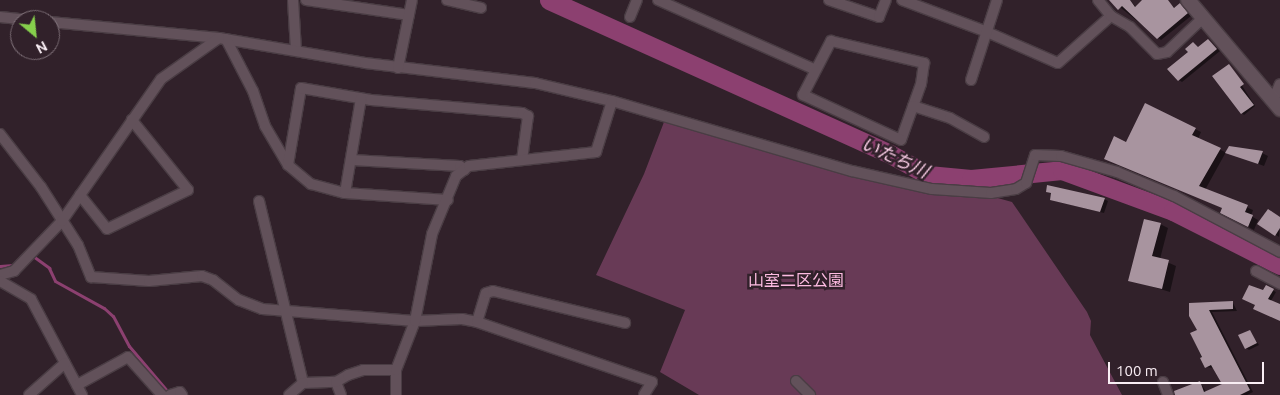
<!DOCTYPE html>
<html>
<head>
<meta charset="utf-8">
<style>
	body { margin:0 }
	#map { position:relative; width:1280px; height:395px; overflow:hidden; background:#31212a; font-family:Ubuntu,"Noto Sans JP",sans-serif }
	div>[style] { position:absolute }
	.green>* { inset:0; background:#683a56 }
	.shadow>* { inset:0; background:#0007 }
	.stream>* { height:3px; margin:-1.5px; padding:0 1.5px; transform-origin:1.5px; border-radius:1.5px; background:#8c4070 }
	.river>* { height:19px; margin:-9.5px; padding:0 9.5px; transform-origin:9.5px; border-radius:9.5px; background:#8c4070 }
	.building>* { inset:0; background:#a8949f }
	.roads { filter:drop-shadow(1px 0 #4a3d44) drop-shadow(-1px 0 #4a3d44) drop-shadow(0 1px #4a3d44) drop-shadow(0 -1px #4a3d44) }
	.minor>* { height:10px; margin:-5px; padding:0 5px; transform-origin:5px; border-radius:5px; background:#62515a }
	.secondary>* { height:14px; margin:-7px; padding:0 7px; transform-origin:7px; border-radius:7px; background:#62515a }
	span { translate:-50% -50%; white-space:nowrap; text-align:center; line-height:1.15; -webkit-text-stroke:5px #31212a; paint-order:stroke }
	.park-label { font-size:16px; color:#fdbbe1 }
	.water-label { font-size:18px; color:#f9cce5; font-style:italic }
	.north { position:absolute; left:10px; top:10px; width:50px; height:50px; box-sizing:border-box; background:#31212a; border:1px solid #81737b; border-radius:50%; rotate:152deg; font-size:14px; font-weight:700; line-height:20px; text-align:center; color:#f9eef4 }
	.north::after { content:''; display:block; margin:auto; width:18px; height:22px; background:#86cf4c; clip-path:polygon(50% 0,100% 100%,50% 72%,0 100%) }
	.scale { position:absolute; left:1108px; top:362px; width:156px; height:22px; box-sizing:border-box; border:2px solid #f9eef4; border-top:0; padding-left:6px; font-size:15px; line-height:18px; white-space:nowrap; color:#f9eef4; -webkit-text-stroke:4px #31212a; paint-order:stroke }
</style>
</head>
<body>
<div id="map">
	<div class="green">
		<div style="clip-path:polygon(664px 122px,851px 176px,934px 194px,994px 197px,1012px 202px,1087px 312px,1091px 321px,1090px 335px,1122px 395px,699px 395px,660px 372px,685px 310px,596px 275px,644px 174px)"></div>
	</div>
	<div class="shadow">
		<div style="clip-path:polygon(1111px 0,1130px 0,1136px 7px,1144px 0,1166px 0,1175px 8px,1180px 4px,1183px 6px,1191px 16px,1161px 40px)"></div>
		<div style="clip-path:polygon(1208px 40px,1220px 51px,1182px 82px,1179px 80px,1193px 43px,1199px 48px)"></div>
		<div style="clip-path:polygon(1229px 65px,1255px 106px,1244px 115px,1242px 113px)"></div>
		<div style="clip-path:polygon(1195px 129px,1201px 132px,1198px 139px,1227px 153px,1262px 153px,1268px 156px,1264px 166px,1226px 152px,1205px 190px,1253px 210px,1251px 216px,1258px 220px,1254px 230px,1222px 212px,1223px 208px,1106px 159px,1127px 144px)"></div>
		<div style="clip-path:polygon(1047px 192px,1104px 199px,1108px 201px,1104px 213px,1055px 201px,1051px 199px,1052px 194px)"></div>
		<div style="clip-path:polygon(1280px 219px,1279px 237px,1259px 223px)"></div>
		<div style="clip-path:polygon(1160px 224px,1168px 228px,1160px 259px,1176px 266px,1170px 292px,1130px 280px)"></div>
		<div style="clip-path:polygon(1266px 287px,1276px 292px,1271px 301px,1280px 306px,1280px 320px,1263px 292px)"></div>
		<div style="clip-path:polygon(1233px 303px,1237px 311px,1212px 312px,1253px 392px,1247px 395px,1220px 395px,1224px 385px,1214px 368px,1206px 367px,1191px 334px,1198px 330px,1191px 315px)"></div>
		<div style="clip-path:polygon(1250px 332px,1259px 345px,1249px 350px,1246px 348px)"></div>
		<div style="clip-path:polygon(1200px 382px,1208px 395px,1179px 395px)"></div>
	</div>
	<div class="stream">
		<div style="left:0;top:266px;width:13px;rotate:-4deg"></div>
		<div style="left:13px;top:265px;width:19px;rotate:-47deg"></div>
		<div style="left:26px;top:251px;width:29px;rotate:36deg"></div>
		<div style="left:49px;top:268px;width:14px;rotate:65deg"></div>
		<div style="left:55px;top:281px;width:56px;rotate:28.9deg"></div>
		<div style="left:104px;top:308px;width:12px;rotate:42deg"></div>
		<div style="left:113px;top:316px;width:34px;rotate:62deg"></div>
		<div style="left:129px;top:346px;width:62px;rotate:49.6deg"></div>
	</div>
	<div class="river">
		<div style="left:549px;top:0;width:374px;rotate:24.3deg"></div>
		<div style="left:890px;top:154px;width:43px;rotate:28.9deg"></div>
		<div style="left:928px;top:175px;width:43px;rotate:5.3deg"></div>
		<div style="left:971px;top:179px;width:91px;rotate:-5.6deg"></div>
		<div style="left:1062px;top:170px;width:118px;rotate:20.3deg"></div>
		<div style="left:1173px;top:211px;width:120px;rotate:26.8deg"></div>
	</div>
	<div class="building">
		<div style="clip-path:polygon(1109px 0,1130px 0,1135px 7px,1142px 0,1168px 0,1174px 8px,1180px 3px,1188px 13px,1157px 39px,1122px 6px,1118px 10px)"></div>
		<div style="clip-path:polygon(1208px 39px,1217px 49px,1178px 81px,1167px 69px,1188px 52px,1185px 49px,1193px 42px,1198px 47px)"></div>
		<div style="clip-path:polygon(1229px 64px,1244px 84px,1240px 87px,1254px 105px,1241px 114px,1212px 76px)"></div>
		<div style="clip-path:polygon(1145px 103px,1196px 128px,1192px 135px,1221px 148px,1199px 186px,1248px 205px,1245px 212px,1253px 215px,1248px 227px,1220px 213px,1222px 208px,1104px 159px,1114px 136px,1126px 142px)"></div>
		<div style="clip-path:polygon(1229px 146px,1263px 151px,1258px 164px,1225px 153px)"></div>
		<div style="clip-path:polygon(1047px 185px,1105px 198px,1100px 212px,1050px 200px,1051px 193px,1046px 192px)"></div>
		<div style="clip-path:polygon(1268px 209px,1280px 217px,1280px 228px,1275px 236px,1257px 224px)"></div>
		<div style="clip-path:polygon(1144px 219px,1161px 223px,1152px 256px,1169px 260px,1162px 289px,1128px 281px)"></div>
		<div style="clip-path:polygon(1249px 285px,1263px 290px,1266px 285px,1274px 289px,1268px 299px,1280px 304px,1280px 321px,1253px 309px,1255px 305px,1242px 299px)"></div>
		<div style="clip-path:polygon(1233px 301px,1233px 309px,1209px 310px,1250px 390px,1240px 395px,1175px 395px,1174px 391px,1200px 381px,1204px 392px,1222px 384px,1211px 365px,1205px 368px,1200px 358px,1202px 357px,1190px 333px,1197px 330px,1189px 316px,1189px 303px)"></div>
		<div style="clip-path:polygon(1250px 330px,1257px 343px,1245px 349px,1238px 335px)"></div>
	</div>
	<div class="roads">
		<div class="minor">
			<div style="left:293px;top:0;width:51px;rotate:86.6deg"></div>
			<div style="left:306px;top:0;width:104px;rotate:8.3deg"></div>
			<div style="left:447px;top:0;width:35px;rotate:13deg"></div>
			<div style="left:658px;top:0;width:171px;rotate:23.9deg"></div>
			<div style="left:829px;top:0;width:53px;rotate:18.8deg"></div>
			<div style="left:879px;top:17px;width:18px;rotate:-68deg"></div>
			<div style="left:902px;top:0;width:91px;rotate:20.6deg"></div>
			<div style="left:987px;top:32px;width:77px;rotate:23.6deg"></div>
			<div style="left:1058px;top:63px;width:71px;rotate:-41.6deg"></div>
			<div style="left:1098px;top:0;width:21px;rotate:51deg"></div>
			<div style="left:1111px;top:16px;width:22px;rotate:30deg"></div>
			<div style="left:1130px;top:27px;width:38px;rotate:45deg"></div>
			<div style="left:1157px;top:54px;width:10px;rotate:-11deg"></div>
			<div style="left:1167px;top:52px;width:50px;rotate:-43.4deg"></div>
			<div style="left:0;top:17px;width:29px;rotate:6deg"></div>
			<div style="left:630px;top:17px;width:18px;rotate:-68deg"></div>
			<div style="left:50px;top:22px;width:170px;rotate:5.4deg"></div>
			<div style="left:219px;top:38px;width:148px;rotate:9.7deg"></div>
			<div style="left:365px;top:63px;width:171px;rotate:6.7deg"></div>
			<div style="left:535px;top:83px;width:79px;rotate:13.2deg"></div>
			<div style="left:612px;top:101px;width:250px;rotate:16.3deg"></div>
			<div style="left:852px;top:171px;width:82px;rotate:12.7deg"></div>
			<div style="left:932px;top:189px;width:59px;rotate:3.9deg"></div>
			<div style="left:991px;top:193px;width:25px;rotate:-9deg"></div>
			<div style="left:1016px;top:189px;width:12px;rotate:-31deg"></div>
			<div style="left:1026px;top:183px;width:29px;rotate:-72deg"></div>
			<div style="left:1035px;top:155px;width:26px;rotate:2deg"></div>
			<div style="left:1061px;top:156px;width:58px;rotate:15.9deg"></div>
			<div style="left:1117px;top:172px;width:62px;rotate:22.8deg"></div>
			<div style="left:1174px;top:196px;width:120px;rotate:27.8deg"></div>
			<div style="left:226px;top:39px;width:59px;rotate:62.6deg"></div>
			<div style="left:253px;top:91px;width:37px;rotate:71deg"></div>
			<div style="left:265px;top:126px;width:45px;rotate:59.5deg"></div>
			<div style="left:288px;top:165px;width:30px;rotate:40deg"></div>
			<div style="left:311px;top:184px;width:35px;rotate:15deg"></div>
			<div style="left:345px;top:193px;width:103px;rotate:3.9deg"></div>
			<div style="left:831px;top:41px;width:96px;rotate:13.3deg"></div>
			<div style="left:924px;top:63px;width:21px;rotate:98deg"></div>
			<div style="left:921px;top:84px;width:59px;rotate:109.7deg"></div>
			<div style="left:901px;top:140px;width:108px;rotate:-155.3deg"></div>
			<div style="left:803px;top:95px;width:61px;rotate:-62.6deg"></div>
			<div style="left:398px;top:68px;width:69px;rotate:-78.4deg"></div>
			<div style="left:971px;top:80px;width:84px;rotate:-72deg"></div>
			<div style="left:1273px;top:101px;width:18px;rotate:-68deg"></div>
			<div style="left:913px;top:106px;width:39px;rotate:18deg"></div>
			<div style="left:950px;top:118px;width:39px;rotate:29deg"></div>
			<div style="left:0;top:134px;width:67px;rotate:52.3deg"></div>
			<div style="left:41px;top:187px;width:69px;rotate:57.5deg"></div>
			<div style="left:78px;top:245px;width:35px;rotate:68deg"></div>
			<div style="left:91px;top:277px;width:58px;rotate:3.9deg"></div>
			<div style="left:149px;top:281px;width:53px;rotate:-5.4deg"></div>
			<div style="left:202px;top:276px;width:12px;rotate:20deg"></div>
			<div style="left:213px;top:280px;width:33px;rotate:38deg"></div>
			<div style="left:239px;top:300px;width:25px;rotate:21deg"></div>
			<div style="left:262px;top:309px;width:153px;rotate:4.5deg"></div>
			<div style="left:415px;top:321px;width:47px;rotate:-2.4deg"></div>
			<div style="left:462px;top:319px;width:15px;rotate:11deg"></div>
			<div style="left:477px;top:322px;width:30px;rotate:-73deg"></div>
			<div style="left:486px;top:293px;width:7px;rotate:-16deg"></div>
			<div style="left:493px;top:291px;width:136px;rotate:13.6deg"></div>
			<div style="left:352px;top:160px;width:108px;rotate:3.2deg"></div>
			<div style="left:460px;top:166px;width:6px;rotate:45deg"></div>
			<div style="left:288px;top:165px;width:78px;rotate:-80.4deg"></div>
			<div style="left:301px;top:88px;width:71px;rotate:9.7deg"></div>
			<div style="left:371px;top:100px;width:152px;rotate:4.9deg"></div>
			<div style="left:522px;top:113px;width:7px;rotate:27deg"></div>
			<div style="left:528px;top:116px;width:44px;rotate:97.8deg"></div>
			<div style="left:345px;top:193px;width:96px;rotate:-80.4deg"></div>
			<div style="left:80px;top:195px;width:43px;rotate:51.5deg"></div>
			<div style="left:107px;top:229px;width:90px;rotate:-25.7deg"></div>
			<div style="left:188px;top:190px;width:90px;rotate:-128.7deg"></div>
			<div style="left:259px;top:201px;width:187px;rotate:76.4deg"></div>
			<div style="left:303px;top:383px;width:33px;rotate:-2deg"></div>
			<div style="left:1256px;top:271px;width:27px;rotate:28deg"></div>
			<div style="left:0;top:275px;width:15px;rotate:-16deg"></div>
			<div style="left:14px;top:271px;width:69px;rotate:-46.2deg"></div>
			<div style="left:62px;top:221px;width:173px;rotate:-55.1deg"></div>
			<div style="left:161px;top:79px;width:71px;rotate:-35.3deg"></div>
			<div style="left:0;top:281px;width:36px;rotate:30deg"></div>
			<div style="left:31px;top:299px;width:109px;rotate:62deg"></div>
			<div style="left:477px;top:322px;width:185px;rotate:18.9deg"></div>
			<div style="left:652px;top:382px;width:15px;rotate:122deg"></div>
			<div style="left:796px;top:381px;width:20px;rotate:45deg"></div>
			<div style="left:1163px;top:382px;width:14px;rotate:69deg"></div>
			<div style="left:77px;top:385px;width:58px;rotate:-28.8deg"></div>
			<div style="left:128px;top:357px;width:51px;rotate:48.2deg"></div>
			<div style="left:29px;top:395px;width:48px;rotate:-41.6deg"></div>
			<div style="left:170px;top:395px;width:10px;rotate:-17deg"></div>
			<div style="left:180px;top:392px;width:4px;rotate:56deg"></div>
			<div style="left:289px;top:395px;width:18px;rotate:-41deg"></div>
			<div style="left:341px;top:395px;width:14px;rotate:-111deg"></div>
			<div style="left:336px;top:382px;width:14px;rotate:-30deg"></div>
			<div style="left:348px;top:375px;width:16px;rotate:-18deg"></div>
			<div style="left:363px;top:370px;width:33px"></div>
			<div style="left:396px;top:395px;width:25px;rotate:-90deg"></div>
			<div style="left:396px;top:370px;width:53px;rotate:-68.8deg"></div>
			<div style="left:415px;top:321px;width:89px;rotate:-78.9deg"></div>
			<div style="left:432px;top:234px;width:63px;rotate:-67.5deg"></div>
			<div style="left:456px;top:176px;width:16px;rotate:-38deg"></div>
			<div style="left:469px;top:166px;width:128px;rotate:-6.3deg"></div>
			<div style="left:596px;top:152px;width:53px;rotate:-72.6deg"></div>
		</div>
		<div class="secondary">
			<div style="left:1188px;top:0;width:143px;rotate:49.8deg"></div>
		</div>
	</div>
	<div class="park-label">
		<span style="left:796px;top:280px">山室二区公園</span>
	</div>
	<div class="water-label">
		<span style="left:895px;top:157px;rotate:25deg">いたち川</span>
	</div>
	<div class="north">N</div>
	<div class="scale">100 m</div>
</div>
</body>
</html>
